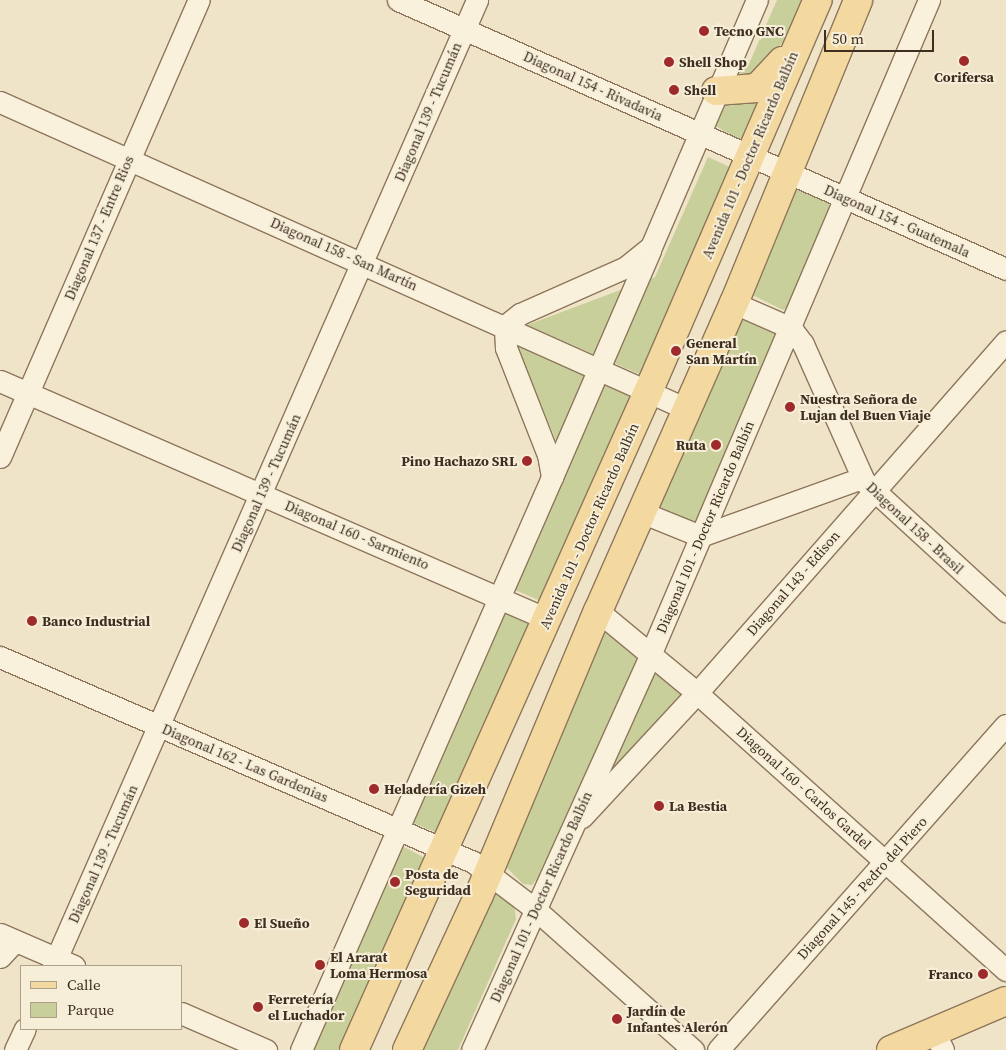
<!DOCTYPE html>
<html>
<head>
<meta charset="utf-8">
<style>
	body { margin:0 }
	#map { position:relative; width:1006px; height:1050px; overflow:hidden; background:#f0e4c8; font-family:"Source Serif 4",serif }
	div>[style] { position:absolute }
	.green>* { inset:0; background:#c9cf9b }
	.roads { filter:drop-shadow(1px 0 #8d765c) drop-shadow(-1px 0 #8d765c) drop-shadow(0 1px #8d765c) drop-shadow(0 -1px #8d765c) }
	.minor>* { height:21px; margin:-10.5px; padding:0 10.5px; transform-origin:10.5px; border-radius:10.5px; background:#faf1dc }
	.major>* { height:28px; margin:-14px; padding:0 14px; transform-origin:14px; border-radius:14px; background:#f3d9a0 }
	.dots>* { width:14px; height:14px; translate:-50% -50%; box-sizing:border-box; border:2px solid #f7eed8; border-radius:50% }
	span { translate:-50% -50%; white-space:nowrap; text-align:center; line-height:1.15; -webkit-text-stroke:4px #f7eed8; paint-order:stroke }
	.poi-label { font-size:14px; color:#3d2e20; font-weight:700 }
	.left { translate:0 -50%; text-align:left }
	.right { translate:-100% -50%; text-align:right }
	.street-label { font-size:14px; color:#3d2e20 }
	.legend { position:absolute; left:20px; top:965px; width:162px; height:65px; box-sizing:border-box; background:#f7eed8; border:1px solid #ada18e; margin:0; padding:6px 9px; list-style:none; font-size:15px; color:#3d2e20 }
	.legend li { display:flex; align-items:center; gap:10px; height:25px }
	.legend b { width:25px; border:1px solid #ada18e }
	.scale { position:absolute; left:824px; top:30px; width:110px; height:22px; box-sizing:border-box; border:2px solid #3d2e20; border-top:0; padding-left:6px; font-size:15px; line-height:18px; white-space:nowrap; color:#3d2e20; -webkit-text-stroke:4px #f7eed8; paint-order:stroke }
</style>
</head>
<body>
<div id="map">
	<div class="green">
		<div style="clip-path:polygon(777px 0,805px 0,787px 36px,755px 80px,733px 85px,732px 67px,748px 66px)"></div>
		<div style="clip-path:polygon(762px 94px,745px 137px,738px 139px,712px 124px,717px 105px)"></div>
		<div style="clip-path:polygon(708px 157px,736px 170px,646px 377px,527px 325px,655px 277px)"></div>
		<div style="clip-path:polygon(792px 186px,825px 196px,832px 211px,789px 308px,783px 310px,748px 293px)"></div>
		<div style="clip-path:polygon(739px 316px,782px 332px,691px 530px,654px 512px)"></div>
		<div style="clip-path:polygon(516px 343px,636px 396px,543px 602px,515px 590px,568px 470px)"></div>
		<div style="clip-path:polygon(503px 613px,534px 626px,442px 835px,411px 822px)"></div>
		<div style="clip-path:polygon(601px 627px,637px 650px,636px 661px,537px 879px,532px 885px,523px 884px,503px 864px)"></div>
		<div style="clip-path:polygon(652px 667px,685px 697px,604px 785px)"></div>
		<div style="clip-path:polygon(404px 847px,423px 857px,423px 867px,343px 1050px,309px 1050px,397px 852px)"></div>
		<div style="clip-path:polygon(492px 889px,514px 903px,516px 919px,458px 1050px,418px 1050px)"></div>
	</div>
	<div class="roads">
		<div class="minor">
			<div style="left:398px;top:0;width:665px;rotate:23.87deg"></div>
			<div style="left:0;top:102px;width:752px;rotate:24.08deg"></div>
			<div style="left:734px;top:303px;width:62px;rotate:23.7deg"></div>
			<div style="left:791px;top:328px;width:20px;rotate:53deg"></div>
			<div style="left:803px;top:344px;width:150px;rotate:66deg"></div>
			<div style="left:864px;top:481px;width:193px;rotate:42.5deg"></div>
			<div style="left:0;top:381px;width:597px;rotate:23.51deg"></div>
			<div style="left:0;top:457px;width:498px;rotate:-66.5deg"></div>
			<div style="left:552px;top:477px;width:247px;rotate:-66.6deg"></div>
			<div style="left:641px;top:512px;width:64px;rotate:22.1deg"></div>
			<div style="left:700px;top:536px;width:172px;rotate:-19.7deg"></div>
			<div style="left:598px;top:611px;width:129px;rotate:39.6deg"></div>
			<div style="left:697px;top:693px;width:415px;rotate:41.9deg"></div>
			<div style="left:0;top:657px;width:516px;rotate:23.43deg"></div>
			<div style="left:473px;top:862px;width:78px;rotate:37.2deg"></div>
			<div style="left:535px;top:909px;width:212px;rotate:41.7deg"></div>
			<div style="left:582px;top:817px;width:169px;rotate:-47.2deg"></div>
			<div style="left:697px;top:693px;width:468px;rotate:-48.7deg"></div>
			<div style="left:0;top:934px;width:81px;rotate:23.4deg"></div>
			<div style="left:0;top:957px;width:22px;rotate:-47deg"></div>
			<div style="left:53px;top:966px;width:1055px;rotate:-66.3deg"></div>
			<div style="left:181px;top:1013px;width:93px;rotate:23.5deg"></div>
			<div style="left:934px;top:1032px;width:20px;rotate:63deg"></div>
			<div style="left:15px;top:1050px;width:23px;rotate:-65deg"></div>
			<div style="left:301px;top:1050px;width:626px;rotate:-66.34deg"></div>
			<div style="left:552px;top:477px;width:22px;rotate:-100deg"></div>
			<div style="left:548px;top:455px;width:115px;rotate:-111.4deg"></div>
			<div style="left:506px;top:348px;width:22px;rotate:-93deg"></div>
			<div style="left:505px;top:326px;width:19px;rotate:-39deg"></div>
			<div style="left:520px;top:314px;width:116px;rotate:-23.9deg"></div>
			<div style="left:626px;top:267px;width:32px;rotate:-39deg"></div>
			<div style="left:651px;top:247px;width:269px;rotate:-66.8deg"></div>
			<div style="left:472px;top:1050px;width:435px;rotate:-65.7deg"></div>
			<div style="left:651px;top:653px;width:710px;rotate:-66.94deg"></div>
			<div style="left:718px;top:1050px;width:434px;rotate:-48.5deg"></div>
		</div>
		<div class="major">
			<div style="left:716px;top:91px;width:41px;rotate:-4.2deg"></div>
			<div style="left:757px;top:88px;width:37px;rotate:-47deg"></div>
			<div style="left:354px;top:1050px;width:721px;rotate:-65.92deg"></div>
			<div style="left:648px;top:392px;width:427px;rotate:-66.6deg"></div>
			<div style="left:407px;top:1050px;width:171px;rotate:-65.1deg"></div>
			<div style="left:479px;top:895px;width:308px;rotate:-67.3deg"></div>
			<div style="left:598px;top:611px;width:337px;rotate:-66.2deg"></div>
			<div style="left:734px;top:303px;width:327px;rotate:-67.7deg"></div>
			<div style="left:891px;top:1050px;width:125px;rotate:-23.1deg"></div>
		</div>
	</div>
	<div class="dots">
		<div style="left:704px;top:31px;background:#9e2a2b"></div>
		<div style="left:964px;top:61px;background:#9e2a2b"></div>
		<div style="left:669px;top:62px;background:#9e2a2b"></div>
		<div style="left:674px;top:90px;background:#9e2a2b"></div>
		<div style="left:676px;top:351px;background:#9e2a2b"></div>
		<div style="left:790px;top:407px;background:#9e2a2b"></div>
		<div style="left:716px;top:445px;background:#9e2a2b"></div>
		<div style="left:527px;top:461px;background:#9e2a2b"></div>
		<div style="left:32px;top:621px;background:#9e2a2b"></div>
		<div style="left:374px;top:789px;background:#9e2a2b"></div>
		<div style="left:659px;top:806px;background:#9e2a2b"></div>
		<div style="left:395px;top:882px;background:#9e2a2b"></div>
		<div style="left:244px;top:923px;background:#9e2a2b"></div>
		<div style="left:320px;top:965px;background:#9e2a2b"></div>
		<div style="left:983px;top:974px;background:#9e2a2b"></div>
		<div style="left:258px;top:1007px;background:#9e2a2b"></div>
		<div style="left:617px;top:1019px;background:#9e2a2b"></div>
	</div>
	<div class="poi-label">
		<span class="left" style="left:714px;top:31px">Tecno GNC</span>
		<span class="left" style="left:679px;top:62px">Shell Shop</span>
		<span style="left:964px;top:77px">Corifersa</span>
		<span class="left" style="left:684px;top:90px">Shell</span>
		<span class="left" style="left:686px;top:351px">General<br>San Martín</span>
		<span class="left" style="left:800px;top:407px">Nuestra Señora de<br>Lujan del Buen Viaje</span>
		<span class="right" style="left:706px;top:445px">Ruta</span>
		<span class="right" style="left:517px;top:461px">Pino Hachazo SRL</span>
		<span class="left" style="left:42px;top:621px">Banco Industrial</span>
		<span class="left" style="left:384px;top:789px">Heladería Gizeh</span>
		<span class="left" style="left:669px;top:806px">La Bestia</span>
		<span class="left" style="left:405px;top:882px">Posta de<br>Seguridad</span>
		<span class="left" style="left:254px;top:923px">El Sueño</span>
		<span class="left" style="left:330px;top:965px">El Ararat<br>Loma Hermosa</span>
		<span class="right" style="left:973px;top:974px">Franco</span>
		<span class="left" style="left:268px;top:1007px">Ferretería<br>el Luchador</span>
		<span class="left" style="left:627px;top:1019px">Jardín de<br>Infantes Alerón</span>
	</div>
	<div class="street-label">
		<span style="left:593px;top:86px;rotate:24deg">Diagonal 154 - Rivadavia</span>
		<span style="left:428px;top:112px;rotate:-67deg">Diagonal 139 - Tucumán</span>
		<span style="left:750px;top:155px;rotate:-67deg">Avenida 101 - Doctor Ricardo Balbín</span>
		<span style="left:897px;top:221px;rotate:24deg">Diagonal 154 - Guatemala</span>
		<span style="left:99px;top:228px;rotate:-67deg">Diagonal 137 - Entre Rios</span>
		<span style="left:344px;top:254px;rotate:24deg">Diagonal 158 - San Martín</span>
		<span style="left:266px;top:483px;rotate:-66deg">Diagonal 139 - Tucumán</span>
		<span style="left:589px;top:526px;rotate:-66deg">Avenida 101 - Doctor Ricardo Balbín</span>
		<span style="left:705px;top:527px;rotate:-67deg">Diagonal 101 - Doctor Ricardo Balbín</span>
		<span style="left:915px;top:528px;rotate:43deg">Diagonal 158 - Brasil</span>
		<span style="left:357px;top:535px;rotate:23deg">Diagonal 160 - Sarmiento</span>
		<span style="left:793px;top:583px;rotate:-49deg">Diagonal 143 - Edison</span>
		<span style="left:245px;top:763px;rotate:23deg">Diagonal 162 - Las Gardenias</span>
		<span style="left:804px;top:788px;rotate:42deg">Diagonal 160 - Carlos Gardel</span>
		<span style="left:103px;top:854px;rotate:-66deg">Diagonal 139 - Tucumán</span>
		<span style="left:862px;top:888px;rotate:-48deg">Diagonal 145 - Pedro del Piero</span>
		<span style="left:541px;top:897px;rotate:-66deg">Diagonal 101 - Doctor Ricardo Balbín</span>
	</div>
	<ul class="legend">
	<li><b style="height:6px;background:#f3d9a0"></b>Calle</li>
	<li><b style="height:14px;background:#c9cf9b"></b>Parque</li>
	</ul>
	<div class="scale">50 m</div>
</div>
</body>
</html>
